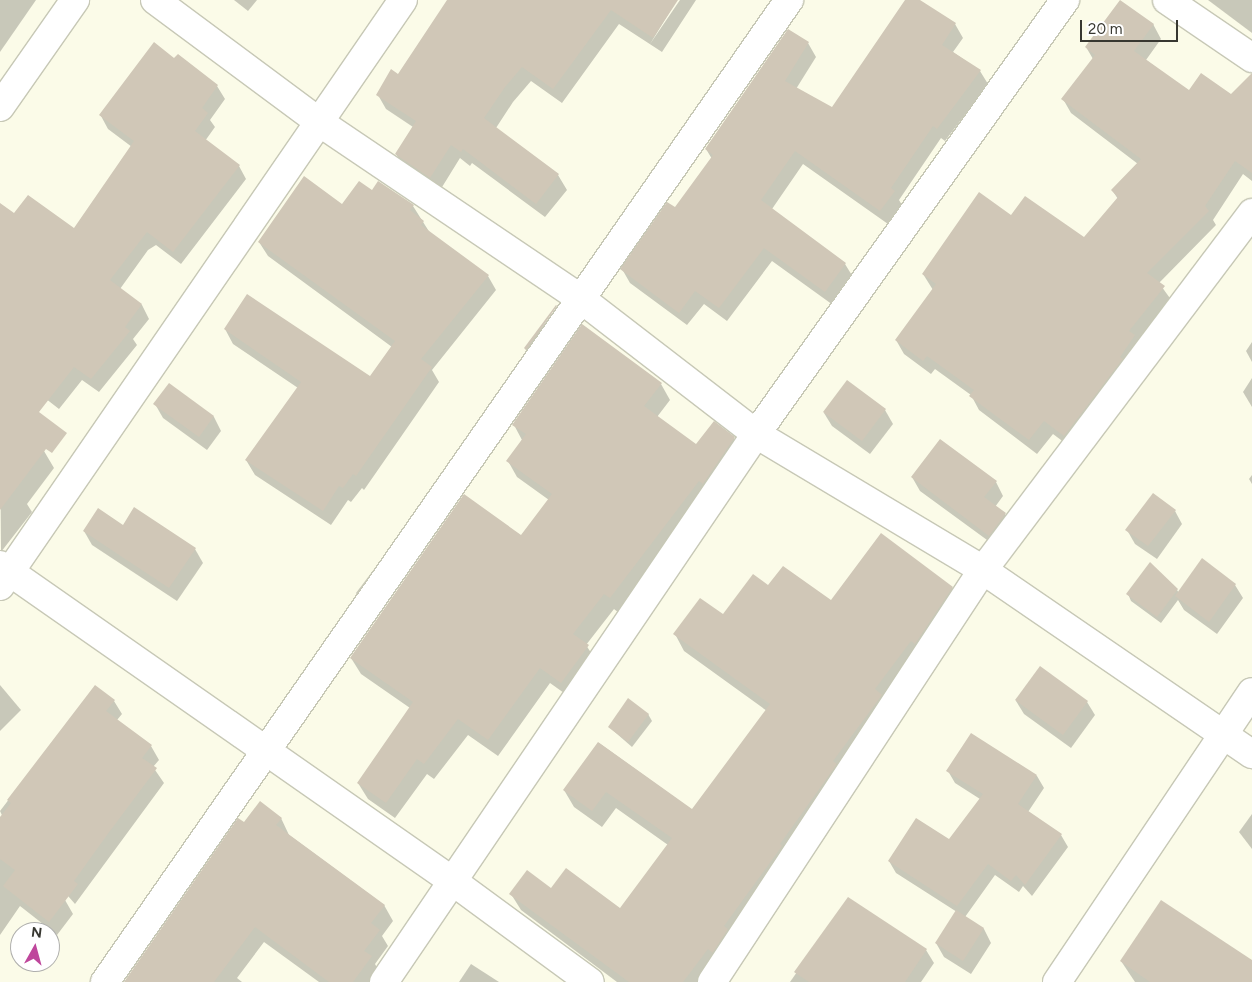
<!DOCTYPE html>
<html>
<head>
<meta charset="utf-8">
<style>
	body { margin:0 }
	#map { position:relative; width:1252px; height:982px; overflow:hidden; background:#fbfbe8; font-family:Figtree,sans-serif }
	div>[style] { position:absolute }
	.shadow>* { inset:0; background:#0003 }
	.building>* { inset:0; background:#d0c7b7 }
	.roads { filter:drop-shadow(1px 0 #c7c8b6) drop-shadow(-1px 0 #c7c8b6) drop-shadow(0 1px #c7c8b6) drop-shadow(0 -1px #c7c8b6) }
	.minor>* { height:28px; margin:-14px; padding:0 14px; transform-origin:14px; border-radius:14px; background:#fff }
	.tertiary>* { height:28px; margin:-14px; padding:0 14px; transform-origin:14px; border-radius:14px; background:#fff }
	span { translate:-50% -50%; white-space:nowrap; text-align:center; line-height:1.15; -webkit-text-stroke:4px #fff; paint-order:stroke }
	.north { position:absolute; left:10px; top:922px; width:50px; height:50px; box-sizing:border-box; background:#fff; border:1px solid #afafad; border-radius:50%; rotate:7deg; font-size:14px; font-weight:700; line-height:20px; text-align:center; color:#383831 }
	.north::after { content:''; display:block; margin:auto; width:18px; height:22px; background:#bf479c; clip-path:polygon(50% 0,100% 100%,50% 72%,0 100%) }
	.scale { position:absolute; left:1080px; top:20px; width:98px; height:22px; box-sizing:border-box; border:2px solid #383831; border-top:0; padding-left:6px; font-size:15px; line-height:18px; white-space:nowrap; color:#383831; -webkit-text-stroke:4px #fff; paint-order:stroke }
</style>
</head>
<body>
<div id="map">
	<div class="shadow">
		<div style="clip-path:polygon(0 0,36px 0,0 52px)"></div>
		<div style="clip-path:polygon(234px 0,257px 0,248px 11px)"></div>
		<div style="clip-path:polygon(448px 0,677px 0,650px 44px,680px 0,696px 0,662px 52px,619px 24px,562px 103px,531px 81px,513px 102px,496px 128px,558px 175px,567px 190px,545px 217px,472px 163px,470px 166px,460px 158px,439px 192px,405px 169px,396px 154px,413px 127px,386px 109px,378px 95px,398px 75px)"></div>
		<div style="clip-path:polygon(906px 0,918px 0,955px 24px,963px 38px,953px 52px,980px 71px,988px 84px,945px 141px,941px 138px,899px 200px,902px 205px,888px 224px,803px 164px,772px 209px,845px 264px,853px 277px,833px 305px,772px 261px,727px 321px,704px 304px,687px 325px,630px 283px,622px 269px,675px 209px,712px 159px,706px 149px,808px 43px,816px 57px,796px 89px,832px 109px)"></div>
		<div style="clip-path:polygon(1208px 0,1252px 0,1252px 33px)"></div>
		<div style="clip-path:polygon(1153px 24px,1161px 39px,1146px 60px,1189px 92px,1252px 112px,1252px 181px,1243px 174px,1213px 220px,1216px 225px,1159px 283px,1172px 301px,1073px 449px,1053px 434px,1037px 454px,979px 410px,971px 395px,935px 369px,931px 374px,904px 354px,896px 340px,933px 290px,923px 274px,1011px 217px,1084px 239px,1118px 199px,1112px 190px,1138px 164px,1071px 113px,1063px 99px,1093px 59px,1086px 47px)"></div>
		<div style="clip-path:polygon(174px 60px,217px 86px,225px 99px,210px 120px,215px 127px,205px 141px,239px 166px,246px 179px,181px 264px,156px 245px,148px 250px,120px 289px,142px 305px,149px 319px,133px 339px,137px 345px,99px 392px,82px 380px,59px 409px,0 363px,0 205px,14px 215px,75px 230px,132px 147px,108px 129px,101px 116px)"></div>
		<div style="clip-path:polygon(372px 192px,413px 206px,430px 233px,488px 276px,496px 290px,432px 370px,439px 382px,364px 490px,362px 488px,351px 502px,348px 500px,331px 525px,255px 475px,246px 460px,298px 388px,233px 344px,225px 329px,371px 378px,392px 347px,268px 256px,259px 242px)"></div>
		<div style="clip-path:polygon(557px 308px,568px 327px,537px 368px,525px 348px)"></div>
		<div style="clip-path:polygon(1252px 342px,1252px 362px,1246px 351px)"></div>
		<div style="clip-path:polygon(1252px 378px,1252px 407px,1243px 392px)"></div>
		<div style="clip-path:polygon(661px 384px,670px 400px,657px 417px,696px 446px,734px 438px,743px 454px,619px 613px,614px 609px,586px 645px,597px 662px,571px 698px,550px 683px,498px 756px,468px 735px,434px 779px,427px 774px,395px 818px,368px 799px,358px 783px,410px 708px,361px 674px,351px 658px,521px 536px,549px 500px,517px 477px,508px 461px,522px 440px,514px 425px)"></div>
		<div style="clip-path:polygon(169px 385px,214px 417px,221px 431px,207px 450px,163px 418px,155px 404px)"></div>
		<div style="clip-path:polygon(885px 410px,893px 424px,870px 454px,832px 426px,824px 413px)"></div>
		<div style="clip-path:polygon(0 418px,44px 451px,54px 468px,27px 504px,32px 512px,1px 552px)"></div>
		<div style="clip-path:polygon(1252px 475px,1252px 484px,1249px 479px)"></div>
		<div style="clip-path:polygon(912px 477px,996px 482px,1003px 496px,995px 507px,1005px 514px,1013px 528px,998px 548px,920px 491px)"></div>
		<div style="clip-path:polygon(1175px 511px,1182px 524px,1157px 559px,1135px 544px,1127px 530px)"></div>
		<div style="clip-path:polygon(84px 531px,195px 549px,203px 563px,177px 601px,92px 545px)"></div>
		<div style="clip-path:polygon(387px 552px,394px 564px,364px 607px,356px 593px)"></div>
		<div style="clip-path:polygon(1235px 585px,1243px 598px,1217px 634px,1184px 610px,1178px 600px,1161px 623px,1131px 601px,1128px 594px,1177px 590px,1179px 593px)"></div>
		<div style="clip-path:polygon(768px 587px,831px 602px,952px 588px,962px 605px,705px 982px,617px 982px,521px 910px,511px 894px,552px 890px,621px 910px,668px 845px,616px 808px,602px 827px,574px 807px,564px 790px,599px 743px,692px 810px,767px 711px,684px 651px,675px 634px,724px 616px)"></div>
		<div style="clip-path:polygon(0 685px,21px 710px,0 731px)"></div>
		<div style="clip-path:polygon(95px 687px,114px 701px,122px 714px,117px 720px,151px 746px,159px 760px,153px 767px,164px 783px,75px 904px,7px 826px,0 811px)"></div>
		<div style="clip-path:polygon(1016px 701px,1087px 702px,1095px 715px,1071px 748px,1024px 714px)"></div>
		<div style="clip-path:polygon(648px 714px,652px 721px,632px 747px,609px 727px)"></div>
		<div style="clip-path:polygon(948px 771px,1037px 776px,1044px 788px,1028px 812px,1061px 835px,1068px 847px,1032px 896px,1023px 886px,1019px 892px,995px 875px,965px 917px,984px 929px,991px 943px,971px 974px,944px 957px,936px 943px,957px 912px,896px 873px,889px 861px,949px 841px,980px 799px,955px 783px)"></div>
		<div style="clip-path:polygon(1252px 814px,1252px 849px,1239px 832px)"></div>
		<div style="clip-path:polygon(281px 818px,289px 835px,384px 905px,393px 921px,382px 936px,388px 946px,375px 964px,380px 973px,373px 982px,319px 982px,264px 942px,237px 978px,242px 982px,126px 982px,244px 823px)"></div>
		<div style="clip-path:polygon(0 854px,65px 900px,73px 914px,57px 935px,20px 906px,0 935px)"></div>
		<div style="clip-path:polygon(848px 899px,926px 950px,934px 963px,921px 982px,790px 982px)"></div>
		<div style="clip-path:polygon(1252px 960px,1252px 982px,1135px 982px,1121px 961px)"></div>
		<div style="clip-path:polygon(471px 964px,499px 982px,459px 982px)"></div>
	</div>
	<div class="building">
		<div style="clip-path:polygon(447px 0,678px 0,653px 38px,611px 10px,553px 89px,522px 67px,505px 87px,484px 118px,559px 174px,536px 204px,463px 149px,461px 152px,451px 145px,430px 178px,395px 154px,416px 121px,376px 95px,391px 69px,398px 74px)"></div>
		<div style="clip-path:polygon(905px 0,920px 0,956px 23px,942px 45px,981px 70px,937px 129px,933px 126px,891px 188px,895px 191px,880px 211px,795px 151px,761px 200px,846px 263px,825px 292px,764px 248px,719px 308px,695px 291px,679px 313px,620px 269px,667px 202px,675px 207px,713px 155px,705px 149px,788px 29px,809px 42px,785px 81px,832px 107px)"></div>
		<div style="clip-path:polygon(1120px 0,1154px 24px,1134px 51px,1189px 90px,1201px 73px,1231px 94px,1252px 73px,1252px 173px,1235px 161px,1205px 206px,1209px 211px,1147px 273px,1165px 286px,1129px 331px,1135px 335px,1120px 357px,1123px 359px,1064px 436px,1044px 421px,1029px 440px,969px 396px,974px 390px,927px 356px,923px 361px,895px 340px,936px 284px,922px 274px,979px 192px,1011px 215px,1025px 196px,1084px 237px,1118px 197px,1111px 190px,1141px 159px,1061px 99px,1095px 55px,1085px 47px)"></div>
		<div style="clip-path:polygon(154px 42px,174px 58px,178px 54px,218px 85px,202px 108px,208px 113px,195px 131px,240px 165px,173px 252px,147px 232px,110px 280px,142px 304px,125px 327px,130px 331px,91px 379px,74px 367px,39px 412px,67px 433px,52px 453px,46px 449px,0 510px,0 203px,14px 213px,28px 195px,74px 228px,134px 141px,99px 115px)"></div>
		<div style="clip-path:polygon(304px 176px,342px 204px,359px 181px,372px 190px,378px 181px,414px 205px,410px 210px,424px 221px,421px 225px,489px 275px,421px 359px,432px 367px,356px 476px,353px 474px,343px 488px,339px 486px,323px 511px,245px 460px,301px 382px,224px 329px,247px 294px,370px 376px,395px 341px,258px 242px)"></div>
		<div style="clip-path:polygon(556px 305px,557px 306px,526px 350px,524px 348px)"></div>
		<div style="clip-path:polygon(582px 324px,662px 383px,644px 406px,696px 444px,714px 421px,735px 437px,703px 484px,699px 481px,610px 598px,604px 594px,573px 634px,589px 645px,561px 683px,540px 668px,488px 740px,458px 719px,424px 764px,417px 759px,386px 803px,357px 783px,413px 702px,350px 658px,464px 494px,521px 535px,552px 494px,506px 461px,526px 434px,512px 425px)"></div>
		<div style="clip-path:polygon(847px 380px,886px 409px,862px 441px,823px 412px)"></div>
		<div style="clip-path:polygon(169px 383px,214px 416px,199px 437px,153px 404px)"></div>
		<div style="clip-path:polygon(940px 439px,997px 481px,984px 497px,1006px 513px,989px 536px,911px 477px)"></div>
		<div style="clip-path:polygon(1153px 493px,1176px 510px,1148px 546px,1125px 530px)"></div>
		<div style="clip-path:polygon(134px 507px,196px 548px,169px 588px,83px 531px,98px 508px,123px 525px)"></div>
		<div style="clip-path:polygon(881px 533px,953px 587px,915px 644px,911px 641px,875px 689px,882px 695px,833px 761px,837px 764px,780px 844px,782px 846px,724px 926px,728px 929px,713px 953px,708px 949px,683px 982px,629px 982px,509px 894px,527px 870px,551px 888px,566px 868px,620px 908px,672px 838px,606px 792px,592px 811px,563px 790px,598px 742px,692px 809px,770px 704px,673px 634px,700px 598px,723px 614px,753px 574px,768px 585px,783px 566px,831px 600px)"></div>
		<div style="clip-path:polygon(1202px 558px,1236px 584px,1209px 622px,1175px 596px)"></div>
		<div style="clip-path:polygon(1150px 562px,1178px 589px,1157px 617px,1126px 594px)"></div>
		<div style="clip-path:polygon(1040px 666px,1088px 701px,1063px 735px,1015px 700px)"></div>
		<div style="clip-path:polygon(95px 685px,115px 700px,106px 711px,152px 745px,142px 758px,157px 768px,107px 835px,74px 881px,78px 884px,49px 922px,3px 886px,15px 870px,0 859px,0 817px,11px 803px,7px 800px)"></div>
		<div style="clip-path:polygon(628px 698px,649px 714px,628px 742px,608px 727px)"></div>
		<div style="clip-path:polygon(971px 733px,1037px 775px,1018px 804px,1062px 834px,1025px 885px,1016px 875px,1011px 881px,988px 864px,957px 906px,888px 861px,916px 818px,949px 839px,983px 794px,946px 771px)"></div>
		<div style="clip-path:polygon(260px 801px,282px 818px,276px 825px,385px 905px,371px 923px,380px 930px,364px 951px,372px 956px,353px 982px,329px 982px,255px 927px,214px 982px,124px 982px,238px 818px,244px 822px)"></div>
		<div style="clip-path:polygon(848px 897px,927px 949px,905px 982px,809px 982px,794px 972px)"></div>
		<div style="clip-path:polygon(1161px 900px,1252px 960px,1252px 982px,1150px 982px,1120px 961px)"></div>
		<div style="clip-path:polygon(956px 910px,984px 928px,963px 961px,935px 943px)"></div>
	</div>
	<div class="roads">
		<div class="minor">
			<div style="left:155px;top:0;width:204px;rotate:36.6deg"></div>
			<div style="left:319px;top:122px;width:316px;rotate:34deg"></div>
			<div style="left:581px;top:299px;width:221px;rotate:37.6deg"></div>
			<div style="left:756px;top:434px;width:265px;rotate:30.9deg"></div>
			<div style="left:983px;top:570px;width:326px;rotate:34.4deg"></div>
			<div style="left:1167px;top:0;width:103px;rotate:34.3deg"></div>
			<div style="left:0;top:107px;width:131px;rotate:-55deg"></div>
			<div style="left:0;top:565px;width:550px;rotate:34.93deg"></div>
			<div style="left:451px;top:880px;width:172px;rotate:36.3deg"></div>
			<div style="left:0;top:586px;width:711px;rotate:-55.48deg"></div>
			<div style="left:384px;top:982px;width:662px;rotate:-55.83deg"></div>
			<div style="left:756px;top:434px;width:533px;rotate:-54.55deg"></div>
			<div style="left:712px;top:982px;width:493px;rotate:-56.7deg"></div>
			<div style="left:983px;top:570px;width:447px;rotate:-53deg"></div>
			<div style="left:1057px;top:982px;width:349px;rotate:-56.1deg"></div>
		</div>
		<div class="tertiary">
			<div style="left:105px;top:982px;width:1197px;rotate:-55.14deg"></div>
		</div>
	</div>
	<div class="north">N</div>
	<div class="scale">20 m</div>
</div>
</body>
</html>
